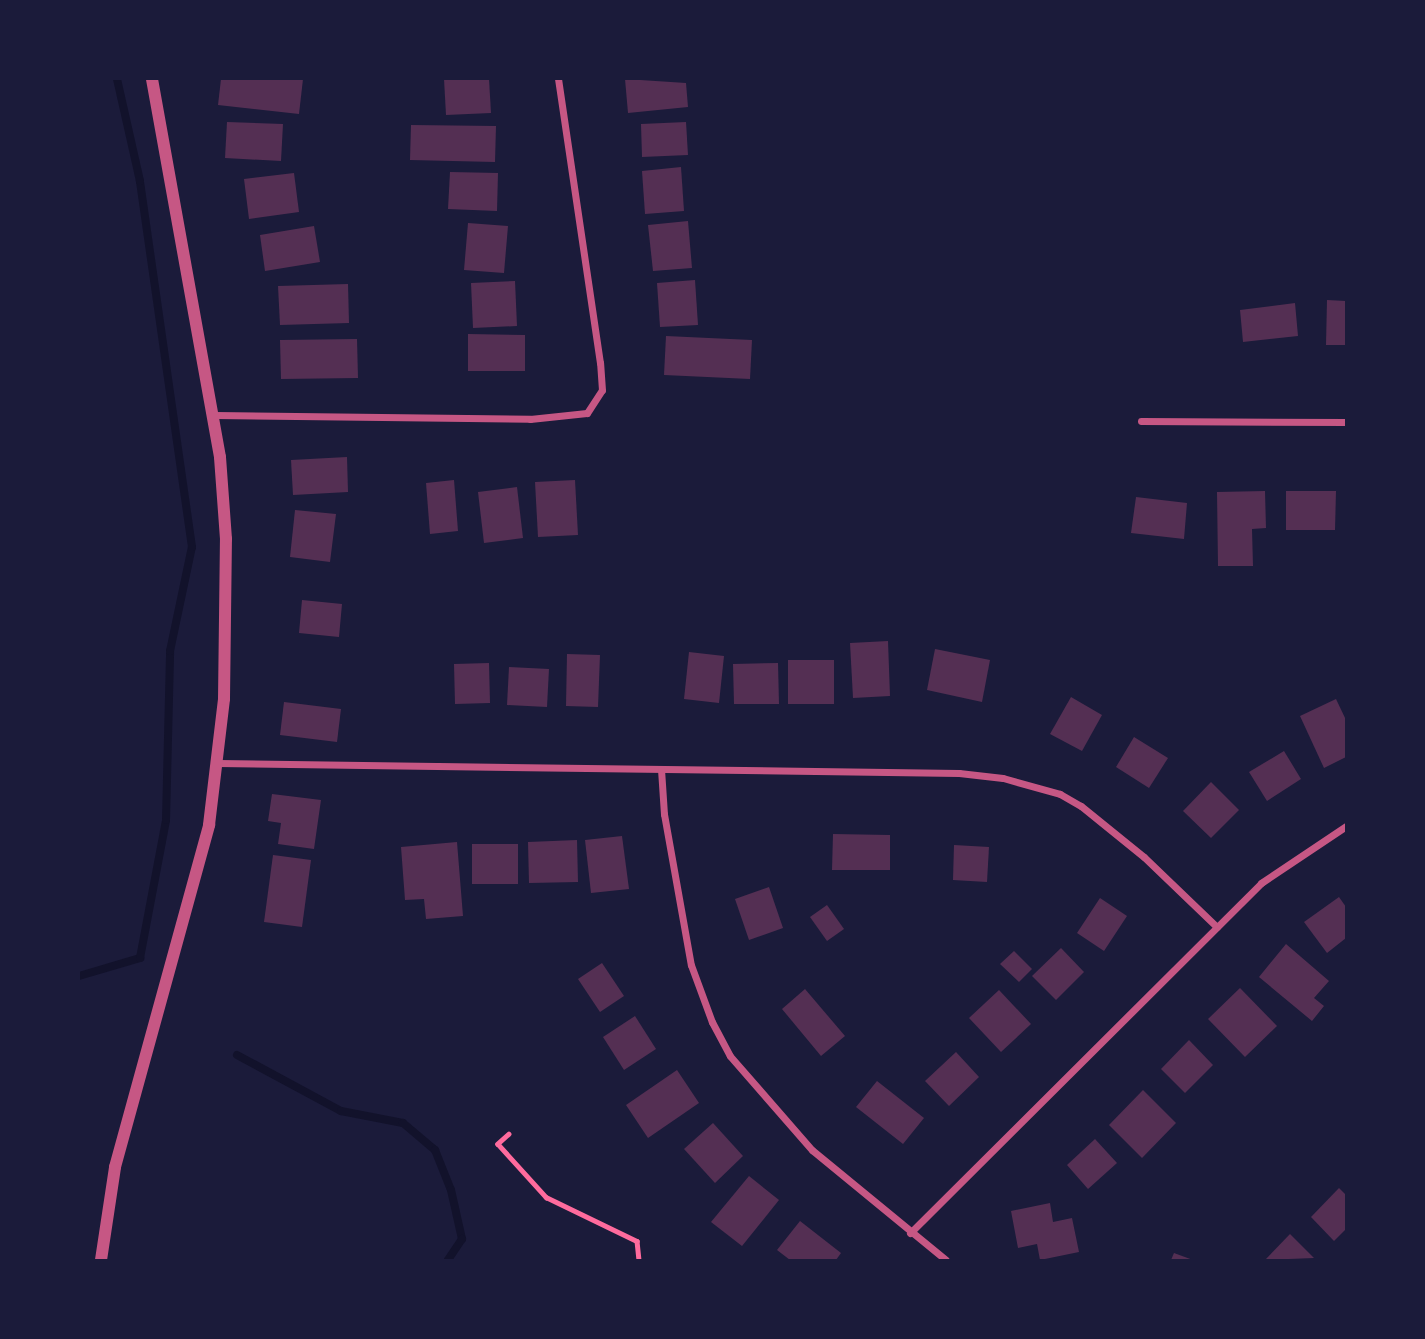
<!DOCTYPE html>
<html>
<head>
<meta charset="utf-8">
<style>
	body { margin:0 }
	#map { position:relative; width:1425px; height:1339px; overflow:hidden; background:#1b1b3a; font-family:"PT Serif",serif }
	div>[style] { position:absolute }
	.stream>* { height:8px; margin:-4px; padding:0 4px; transform-origin:4px; border-radius:4px; background:#12122b }
	.building>* { inset:0; background:#542f53 }
	.path>* { height:4.5px; margin:-2.25px; padding:0 2.25px; transform-origin:2.25px; border-radius:2.25px; background:#ff6b9d }
	.minor>* { height:7px; margin:-3.5px; padding:0 3.5px; transform-origin:3.5px; border-radius:3.5px; background:#c65784 }
	.tertiary>* { height:12px; margin:-6px; padding:0 6px; transform-origin:6px; border-radius:6px; background:#c65784 }
	span { translate:-50% -50%; white-space:nowrap; text-align:center; line-height:1.15; -webkit-text-stroke:7px #1b1b3a; paint-order:stroke }
	.frame { position:absolute; inset:0; border:80px solid #1b1b3a; pointer-events:none }
</style>
</head>
<body>
<div id="map">
	<div class="stream">
		<div style="left:79px;top:976px;width:64px;rotate:-16.4deg"></div>
		<div style="left:140px;top:958px;width:140px;rotate:-79.3deg"></div>
		<div style="left:166px;top:820px;width:169px;rotate:-88.6deg"></div>
		<div style="left:170px;top:651px;width:106px;rotate:-78.1deg"></div>
		<div style="left:192px;top:547px;width:370px;rotate:-98.1deg"></div>
		<div style="left:140px;top:181px;width:105px;rotate:-102.7deg"></div>
		<div style="left:237px;top:1055px;width:118px;rotate:28.3deg"></div>
		<div style="left:341px;top:1111px;width:63px;rotate:11deg"></div>
		<div style="left:403px;top:1123px;width:42px;rotate:40.2deg"></div>
		<div style="left:435px;top:1150px;width:43px;rotate:68.2deg"></div>
		<div style="left:451px;top:1190px;width:50px;rotate:77.3deg"></div>
		<div style="left:462px;top:1239px;width:25px;rotate:124deg"></div>
	</div>
	<div class="building">
		<div style="clip-path:polygon(221px 79px,303px 79px,299px 114px,218px 105px)"></div>
		<div style="clip-path:polygon(444px 79px,489px 79px,491px 113px,446px 115px)"></div>
		<div style="clip-path:polygon(625px 79px,686px 83px,688px 107px,628px 113px)"></div>
		<div style="clip-path:polygon(227px 122px,283px 124px,281px 161px,225px 158px)"></div>
		<div style="clip-path:polygon(686px 122px,688px 155px,642px 157px,641px 124px)"></div>
		<div style="clip-path:polygon(411px 125px,496px 126px,495px 162px,410px 160px)"></div>
		<div style="clip-path:polygon(681px 167px,684px 211px,645px 214px,642px 171px)"></div>
		<div style="clip-path:polygon(450px 172px,498px 173px,497px 211px,448px 209px)"></div>
		<div style="clip-path:polygon(294px 173px,299px 212px,249px 219px,244px 179px)"></div>
		<div style="clip-path:polygon(688px 221px,692px 268px,653px 271px,648px 225px)"></div>
		<div style="clip-path:polygon(468px 223px,508px 226px,504px 273px,464px 270px)"></div>
		<div style="clip-path:polygon(314px 226px,320px 262px,265px 271px,260px 235px)"></div>
		<div style="clip-path:polygon(695px 280px,698px 325px,660px 327px,657px 283px)"></div>
		<div style="clip-path:polygon(515px 281px,517px 326px,473px 328px,471px 283px)"></div>
		<div style="clip-path:polygon(348px 284px,349px 323px,280px 325px,278px 286px)"></div>
		<div style="clip-path:polygon(1327px 300px,1346px 301px,1346px 345px,1326px 345px)"></div>
		<div style="clip-path:polygon(1295px 303px,1298px 336px,1243px 342px,1240px 310px)"></div>
		<div style="clip-path:polygon(468px 334px,525px 335px,525px 371px,468px 371px)"></div>
		<div style="clip-path:polygon(666px 336px,752px 340px,750px 379px,664px 375px)"></div>
		<div style="clip-path:polygon(357px 339px,358px 378px,281px 379px,280px 340px)"></div>
		<div style="clip-path:polygon(347px 457px,348px 492px,293px 495px,291px 460px)"></div>
		<div style="clip-path:polygon(454px 480px,458px 531px,430px 534px,426px 483px)"></div>
		<div style="clip-path:polygon(575px 480px,578px 535px,538px 537px,535px 482px)"></div>
		<div style="clip-path:polygon(517px 487px,523px 538px,484px 543px,478px 492px)"></div>
		<div style="clip-path:polygon(1265px 491px,1266px 528px,1252px 529px,1253px 566px,1218px 566px,1217px 492px)"></div>
		<div style="clip-path:polygon(1286px 491px,1336px 491px,1335px 530px,1286px 530px)"></div>
		<div style="clip-path:polygon(1136px 497px,1187px 503px,1184px 539px,1131px 533px)"></div>
		<div style="clip-path:polygon(295px 510px,336px 514px,330px 562px,290px 557px)"></div>
		<div style="clip-path:polygon(302px 600px,342px 604px,339px 637px,299px 633px)"></div>
		<div style="clip-path:polygon(888px 641px,890px 696px,853px 698px,850px 643px)"></div>
		<div style="clip-path:polygon(935px 649px,990px 660px,982px 702px,927px 690px)"></div>
		<div style="clip-path:polygon(689px 652px,724px 656px,719px 703px,684px 699px)"></div>
		<div style="clip-path:polygon(567px 654px,600px 655px,598px 707px,566px 706px)"></div>
		<div style="clip-path:polygon(788px 660px,834px 660px,834px 704px,788px 704px)"></div>
		<div style="clip-path:polygon(489px 663px,490px 703px,455px 704px,454px 664px)"></div>
		<div style="clip-path:polygon(778px 663px,779px 704px,734px 704px,733px 664px)"></div>
		<div style="clip-path:polygon(509px 667px,549px 669px,547px 707px,507px 705px)"></div>
		<div style="clip-path:polygon(1071px 697px,1102px 715px,1082px 751px,1050px 734px)"></div>
		<div style="clip-path:polygon(1336px 699px,1346px 720px,1346px 757px,1324px 768px,1300px 716px)"></div>
		<div style="clip-path:polygon(284px 702px,341px 709px,337px 742px,280px 735px)"></div>
		<div style="clip-path:polygon(1134px 737px,1168px 758px,1149px 788px,1116px 767px)"></div>
		<div style="clip-path:polygon(1284px 751px,1301px 779px,1267px 801px,1249px 772px)"></div>
		<div style="clip-path:polygon(1211px 782px,1239px 810px,1211px 838px,1183px 811px)"></div>
		<div style="clip-path:polygon(272px 794px,321px 800px,314px 849px,278px 844px,281px 823px,268px 821px)"></div>
		<div style="clip-path:polygon(833px 834px,890px 835px,890px 870px,832px 870px)"></div>
		<div style="clip-path:polygon(622px 836px,629px 889px,591px 893px,585px 840px)"></div>
		<div style="clip-path:polygon(577px 840px,578px 882px,529px 883px,528px 842px)"></div>
		<div style="clip-path:polygon(457px 842px,463px 916px,426px 919px,424px 899px,405px 900px,401px 847px)"></div>
		<div style="clip-path:polygon(472px 844px,518px 844px,518px 884px,472px 884px)"></div>
		<div style="clip-path:polygon(954px 845px,989px 847px,987px 882px,953px 880px)"></div>
		<div style="clip-path:polygon(273px 855px,311px 860px,302px 927px,264px 922px)"></div>
		<div style="clip-path:polygon(769px 887px,783px 928px,749px 940px,735px 899px)"></div>
		<div style="clip-path:polygon(1339px 897px,1346px 907px,1346px 938px,1327px 953px,1304px 922px)"></div>
		<div style="clip-path:polygon(1100px 898px,1127px 916px,1104px 951px,1077px 933px)"></div>
		<div style="clip-path:polygon(827px 905px,844px 929px,827px 941px,810px 917px)"></div>
		<div style="clip-path:polygon(1286px 944px,1329px 981px,1314px 998px,1324px 1006px,1312px 1021px,1259px 977px)"></div>
		<div style="clip-path:polygon(1061px 948px,1084px 972px,1056px 1000px,1032px 976px)"></div>
		<div style="clip-path:polygon(1014px 951px,1032px 969px,1019px 982px,1000px 964px)"></div>
		<div style="clip-path:polygon(602px 963px,624px 996px,600px 1012px,578px 979px)"></div>
		<div style="clip-path:polygon(1240px 988px,1277px 1026px,1245px 1057px,1208px 1019px)"></div>
		<div style="clip-path:polygon(805px 989px,845px 1036px,821px 1056px,782px 1009px)"></div>
		<div style="clip-path:polygon(999px 990px,1031px 1024px,1001px 1052px,969px 1018px)"></div>
		<div style="clip-path:polygon(635px 1016px,656px 1049px,624px 1070px,603px 1037px)"></div>
		<div style="clip-path:polygon(1189px 1040px,1213px 1065px,1185px 1093px,1161px 1069px)"></div>
		<div style="clip-path:polygon(956px 1052px,979px 1077px,949px 1106px,925px 1081px)"></div>
		<div style="clip-path:polygon(677px 1070px,699px 1103px,648px 1138px,626px 1105px)"></div>
		<div style="clip-path:polygon(877px 1081px,924px 1118px,903px 1144px,856px 1107px)"></div>
		<div style="clip-path:polygon(1143px 1090px,1176px 1123px,1142px 1158px,1109px 1125px)"></div>
		<div style="clip-path:polygon(713px 1123px,743px 1156px,715px 1183px,684px 1149px)"></div>
		<div style="clip-path:polygon(1095px 1139px,1117px 1163px,1088px 1189px,1067px 1165px)"></div>
		<div style="clip-path:polygon(749px 1176px,779px 1200px,742px 1246px,711px 1222px)"></div>
		<div style="clip-path:polygon(1339px 1188px,1346px 1195px,1346px 1229px,1334px 1241px,1311px 1217px)"></div>
		<div style="clip-path:polygon(1050px 1203px,1053px 1222px,1072px 1218px,1079px 1252px,1040px 1260px,1037px 1244px,1018px 1248px,1011px 1211px)"></div>
		<div style="clip-path:polygon(800px 1221px,841px 1253px,836px 1260px,790px 1260px,777px 1250px)"></div>
		<div style="clip-path:polygon(1290px 1234px,1314px 1258px,1265px 1260px)"></div>
		<div style="clip-path:polygon(1174px 1253px,1193px 1260px,1171px 1260px)"></div>
	</div>
	<div class="path">
		<div style="left:509px;top:1134px;width:15px;rotate:138deg"></div>
		<div style="left:498px;top:1144px;width:72px;rotate:47.8deg"></div>
		<div style="left:546px;top:1197px;width:101px;rotate:25.8deg"></div>
		<div style="left:637px;top:1241px;width:19px;rotate:84deg"></div>
	</div>
	<div class="minor">
		<div style="left:215px;top:415px;width:315px;rotate:0.7deg"></div>
		<div style="left:530px;top:419px;width:57px;rotate:-6deg"></div>
		<div style="left:587px;top:413px;width:27px;rotate:-57deg"></div>
		<div style="left:602px;top:390px;width:27px;rotate:-94deg"></div>
		<div style="left:600px;top:363px;width:287px;rotate:-98.4deg"></div>
		<div style="left:1141px;top:421px;width:205px;rotate:0.3deg"></div>
		<div style="left:218px;top:763px;width:741px;rotate:0.77deg"></div>
		<div style="left:959px;top:773px;width:44px;rotate:6.5deg"></div>
		<div style="left:1003px;top:778px;width:59px;rotate:15.7deg"></div>
		<div style="left:1060px;top:794px;width:24px;rotate:30deg"></div>
		<div style="left:1081px;top:806px;width:81px;rotate:39deg"></div>
		<div style="left:1144px;top:857px;width:101px;rotate:43.8deg"></div>
		<div style="left:661px;top:769px;width:45px;rotate:86.2deg"></div>
		<div style="left:664px;top:814px;width:153px;rotate:79.9deg"></div>
		<div style="left:691px;top:965px;width:61px;rotate:69.8deg"></div>
		<div style="left:712px;top:1022px;width:38px;rotate:62deg"></div>
		<div style="left:730px;top:1056px;width:125px;rotate:48.9deg"></div>
		<div style="left:812px;top:1150px;width:173px;rotate:39.4deg"></div>
		<div style="left:910px;top:1233px;width:496px;rotate:-44.9deg"></div>
		<div style="left:1261px;top:883px;width:102px;rotate:-33.8deg"></div>
	</div>
	<div class="tertiary">
		<div style="left:101px;top:1260px;width:94px;rotate:-81.4deg"></div>
		<div style="left:115px;top:1167px;width:355px;rotate:-74.6deg"></div>
		<div style="left:209px;top:825px;width:127px;rotate:-83.2deg"></div>
		<div style="left:224px;top:699px;width:160px;rotate:-89.3deg"></div>
		<div style="left:226px;top:539px;width:82px;rotate:-94.2deg"></div>
		<div style="left:220px;top:457px;width:384px;rotate:-100.2deg"></div>
	</div>
	<div class="frame"></div>
</div>
</body>
</html>
